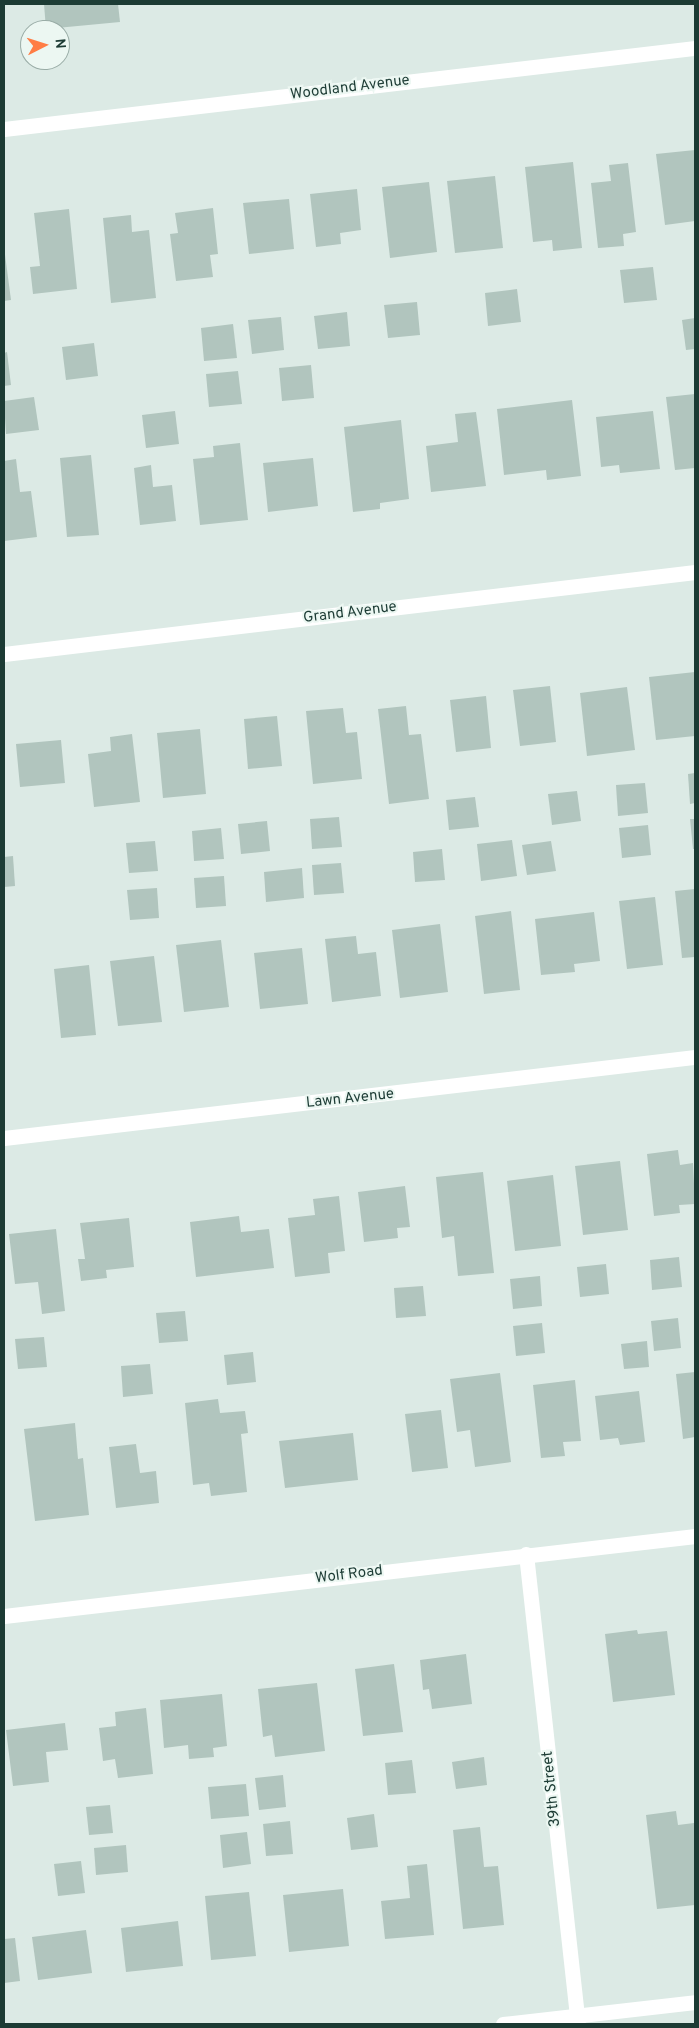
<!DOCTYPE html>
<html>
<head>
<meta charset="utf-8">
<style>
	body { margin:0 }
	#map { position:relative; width:699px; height:2028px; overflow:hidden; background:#dceae5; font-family:Overpass,sans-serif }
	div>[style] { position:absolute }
	.building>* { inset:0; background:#b1c5be }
	.minor>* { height:15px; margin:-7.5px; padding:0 7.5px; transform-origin:7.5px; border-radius:7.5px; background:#fff }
	.secondary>* { height:15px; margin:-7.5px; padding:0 7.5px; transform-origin:7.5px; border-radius:7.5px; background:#fff }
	span { translate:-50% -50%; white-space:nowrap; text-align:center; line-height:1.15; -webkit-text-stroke:4px #ecf7f2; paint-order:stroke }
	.street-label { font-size:15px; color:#1c3b34 }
	.frame { position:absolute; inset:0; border:5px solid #1c3b34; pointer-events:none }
	.north { position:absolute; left:20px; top:20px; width:50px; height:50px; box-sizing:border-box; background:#ecf7f2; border:1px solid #99aca6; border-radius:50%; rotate:85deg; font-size:14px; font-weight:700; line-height:20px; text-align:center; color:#1c3b34 }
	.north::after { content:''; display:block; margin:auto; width:18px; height:22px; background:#ff7d45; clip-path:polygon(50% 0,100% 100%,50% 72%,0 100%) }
</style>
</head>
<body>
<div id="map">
	<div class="building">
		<div style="clip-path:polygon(44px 4px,118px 4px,120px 22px,46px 29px)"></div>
		<div style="clip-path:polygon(695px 150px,695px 221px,665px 225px,656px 154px)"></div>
		<div style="clip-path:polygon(573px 162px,582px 248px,553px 251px,552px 240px,533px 242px,525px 167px)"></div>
		<div style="clip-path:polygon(628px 163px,636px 232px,623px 234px,624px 246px,598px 248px,591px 183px,611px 181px,609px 165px)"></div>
		<div style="clip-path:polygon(495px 176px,503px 248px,455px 253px,447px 181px)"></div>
		<div style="clip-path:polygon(429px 182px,437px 252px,390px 258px,382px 187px)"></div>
		<div style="clip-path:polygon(357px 189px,361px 230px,340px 233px,341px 244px,316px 247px,310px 194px)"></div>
		<div style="clip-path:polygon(289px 199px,294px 249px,249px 254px,243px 203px)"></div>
		<div style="clip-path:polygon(213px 208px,218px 254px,210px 255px,213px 277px,176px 281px,170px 234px,178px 233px,175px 213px)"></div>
		<div style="clip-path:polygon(69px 209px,77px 289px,33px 294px,30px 267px,40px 266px,34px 213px)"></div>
		<div style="clip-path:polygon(131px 215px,132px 232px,149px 230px,156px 298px,111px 303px,103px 218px)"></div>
		<div style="clip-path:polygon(4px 247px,11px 300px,4px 301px)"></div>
		<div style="clip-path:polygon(653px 267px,657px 300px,624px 303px,620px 270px)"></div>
		<div style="clip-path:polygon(517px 289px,521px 322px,488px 326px,485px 293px)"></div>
		<div style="clip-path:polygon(417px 302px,420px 335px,388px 338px,384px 305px)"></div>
		<div style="clip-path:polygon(347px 312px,350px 346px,318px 349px,314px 316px)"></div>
		<div style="clip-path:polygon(281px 317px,284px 350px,252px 354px,248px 320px)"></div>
		<div style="clip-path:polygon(695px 318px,695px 349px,686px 350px,682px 320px)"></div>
		<div style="clip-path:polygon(233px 324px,237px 358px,204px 361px,201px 328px)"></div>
		<div style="clip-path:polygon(94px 343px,98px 376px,66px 380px,62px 347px)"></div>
		<div style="clip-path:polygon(7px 352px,11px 385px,4px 386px,4px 353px)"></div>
		<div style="clip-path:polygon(311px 365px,314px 398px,282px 401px,279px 368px)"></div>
		<div style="clip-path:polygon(238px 371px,242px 404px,209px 407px,206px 374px)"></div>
		<div style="clip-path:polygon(695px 394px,695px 468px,675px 470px,666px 397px)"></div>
		<div style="clip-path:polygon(34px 397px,39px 430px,6px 434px,4px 401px)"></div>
		<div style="clip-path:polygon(572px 400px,581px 476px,547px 480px,546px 470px,504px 475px,497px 409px)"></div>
		<div style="clip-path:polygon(175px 411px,179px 444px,146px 448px,142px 415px)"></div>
		<div style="clip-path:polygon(653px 411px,660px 469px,620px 473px,619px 465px,601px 467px,596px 417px)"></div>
		<div style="clip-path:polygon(476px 412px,486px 486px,431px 492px,426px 446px,458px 442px,455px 414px)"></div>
		<div style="clip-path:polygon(401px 420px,409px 499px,380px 503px,380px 509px,353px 512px,344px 427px)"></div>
		<div style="clip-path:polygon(240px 443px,248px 520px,200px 525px,193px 459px,214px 457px,213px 446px)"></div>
		<div style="clip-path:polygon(91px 455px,99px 535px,67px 537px,60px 458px)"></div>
		<div style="clip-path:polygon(313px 458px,318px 506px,268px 512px,263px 463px)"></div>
		<div style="clip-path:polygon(16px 459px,20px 492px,31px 491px,37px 537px,4px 541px,4px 461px)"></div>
		<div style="clip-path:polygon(151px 465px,153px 487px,172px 485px,176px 521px,140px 525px,134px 468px)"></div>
		<div style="clip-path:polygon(695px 672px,695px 736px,656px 740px,649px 677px)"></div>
		<div style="clip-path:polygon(550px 686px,556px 742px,520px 746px,513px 690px)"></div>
		<div style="clip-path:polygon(627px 687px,635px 750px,587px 756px,580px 693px)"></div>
		<div style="clip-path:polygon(486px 696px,491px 748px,456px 752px,450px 700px)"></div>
		<div style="clip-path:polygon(406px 706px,409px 735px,421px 734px,429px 799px,389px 804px,378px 709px)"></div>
		<div style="clip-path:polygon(343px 708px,346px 733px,357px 732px,362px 779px,313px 784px,306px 711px)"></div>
		<div style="clip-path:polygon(277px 716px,282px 766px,248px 769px,244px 719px)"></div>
		<div style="clip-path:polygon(200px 729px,206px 794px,163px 798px,157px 733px)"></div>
		<div style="clip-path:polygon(132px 734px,140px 802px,94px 807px,88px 754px,111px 751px,110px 737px)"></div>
		<div style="clip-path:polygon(61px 740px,65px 783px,20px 787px,16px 744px)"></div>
		<div style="clip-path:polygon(695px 773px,695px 803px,690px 804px,688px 774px)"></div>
		<div style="clip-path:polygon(645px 783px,648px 813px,618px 816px,616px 785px)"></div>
		<div style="clip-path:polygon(577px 791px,581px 821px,552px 825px,548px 794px)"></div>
		<div style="clip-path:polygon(475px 797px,479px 827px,449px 830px,446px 800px)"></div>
		<div style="clip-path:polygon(339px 817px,342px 847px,312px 849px,310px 819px)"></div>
		<div style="clip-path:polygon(690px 819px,695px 819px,695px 849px,693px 849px)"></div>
		<div style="clip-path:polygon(267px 821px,270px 851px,241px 854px,238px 824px)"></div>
		<div style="clip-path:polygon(648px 825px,651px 855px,622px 858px,619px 828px)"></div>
		<div style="clip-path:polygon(221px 828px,224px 859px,194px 861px,192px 831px)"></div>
		<div style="clip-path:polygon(512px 840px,517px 876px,481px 881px,477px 844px)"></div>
		<div style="clip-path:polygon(155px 841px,158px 871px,129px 873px,126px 843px)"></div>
		<div style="clip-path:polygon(551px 841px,556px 871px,527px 875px,522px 845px)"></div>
		<div style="clip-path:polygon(442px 849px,445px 880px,415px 882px,413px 852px)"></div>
		<div style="clip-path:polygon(13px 856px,15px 886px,4px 887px,4px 857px)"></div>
		<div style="clip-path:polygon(341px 863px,344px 893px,314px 895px,312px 865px)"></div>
		<div style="clip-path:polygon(302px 868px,304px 898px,266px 902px,264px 872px)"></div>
		<div style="clip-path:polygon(224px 876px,226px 906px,196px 908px,194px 878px)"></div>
		<div style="clip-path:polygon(157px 888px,159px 918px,130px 920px,127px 890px)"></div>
		<div style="clip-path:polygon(695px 889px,695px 957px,682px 958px,675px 891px)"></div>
		<div style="clip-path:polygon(655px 897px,663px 965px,627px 969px,619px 901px)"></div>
		<div style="clip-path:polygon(511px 911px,520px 990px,484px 994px,475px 916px)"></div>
		<div style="clip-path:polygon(594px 912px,600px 961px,574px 964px,575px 972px,541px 975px,535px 919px)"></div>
		<div style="clip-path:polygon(440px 924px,448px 992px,400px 998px,392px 930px)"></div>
		<div style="clip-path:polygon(356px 936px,358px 954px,376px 952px,381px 996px,332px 1002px,325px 939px)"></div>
		<div style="clip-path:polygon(221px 940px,229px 1007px,184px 1012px,176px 945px)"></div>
		<div style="clip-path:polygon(302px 948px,308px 1004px,260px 1009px,254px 953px)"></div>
		<div style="clip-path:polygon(154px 956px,162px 1022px,118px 1026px,110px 961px)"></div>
		<div style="clip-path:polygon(89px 965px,96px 1035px,61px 1038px,54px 969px)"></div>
		<div style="clip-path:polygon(678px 1150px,680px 1165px,693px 1163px,695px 1204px,679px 1205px,680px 1213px,654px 1216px,647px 1154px)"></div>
		<div style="clip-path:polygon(620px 1161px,628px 1230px,583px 1235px,575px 1166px)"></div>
		<div style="clip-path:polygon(483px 1172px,494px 1273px,458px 1276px,454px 1236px,442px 1238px,436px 1177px)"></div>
		<div style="clip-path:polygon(553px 1175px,561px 1246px,515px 1251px,507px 1181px)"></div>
		<div style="clip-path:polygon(405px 1186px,410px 1227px,397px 1228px,398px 1238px,364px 1242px,358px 1192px)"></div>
		<div style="clip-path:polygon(339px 1196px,345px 1251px,328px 1253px,330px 1273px,295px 1277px,288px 1218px,315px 1215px,313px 1199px)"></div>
		<div style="clip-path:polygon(239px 1216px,241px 1232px,269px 1229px,274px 1268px,196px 1277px,190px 1222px)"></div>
		<div style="clip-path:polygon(129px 1218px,134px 1267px,106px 1270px,107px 1278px,81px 1281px,78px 1259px,85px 1259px,80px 1223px)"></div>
		<div style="clip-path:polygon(56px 1229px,65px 1311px,42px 1314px,38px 1282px,15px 1284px,9px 1234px)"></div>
		<div style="clip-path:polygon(679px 1257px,682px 1287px,652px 1290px,650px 1260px)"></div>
		<div style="clip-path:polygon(606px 1264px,609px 1294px,580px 1297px,577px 1267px)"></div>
		<div style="clip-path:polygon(540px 1276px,542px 1306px,513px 1309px,510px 1279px)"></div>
		<div style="clip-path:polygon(423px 1286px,426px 1316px,396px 1318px,394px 1288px)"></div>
		<div style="clip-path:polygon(185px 1311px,188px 1341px,159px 1343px,156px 1313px)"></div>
		<div style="clip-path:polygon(678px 1318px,681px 1348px,654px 1351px,651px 1321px)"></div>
		<div style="clip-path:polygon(542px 1323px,545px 1353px,516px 1356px,513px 1326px)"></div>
		<div style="clip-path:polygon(44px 1337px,47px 1367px,18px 1369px,15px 1339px)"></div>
		<div style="clip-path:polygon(647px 1341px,649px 1367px,624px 1369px,621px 1344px)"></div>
		<div style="clip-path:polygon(253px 1352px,256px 1382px,227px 1385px,224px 1355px)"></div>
		<div style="clip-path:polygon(150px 1364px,153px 1394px,123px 1397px,121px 1366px)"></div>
		<div style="clip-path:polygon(695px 1372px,695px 1437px,683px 1439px,676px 1374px)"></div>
		<div style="clip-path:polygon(500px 1373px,511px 1462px,475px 1467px,470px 1430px,457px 1432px,450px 1379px)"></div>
		<div style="clip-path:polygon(575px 1380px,581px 1441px,563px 1442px,565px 1456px,541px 1458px,533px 1385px)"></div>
		<div style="clip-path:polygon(639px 1391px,645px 1442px,620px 1445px,618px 1438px,600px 1440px,595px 1396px)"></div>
		<div style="clip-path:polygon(218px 1399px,220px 1413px,245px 1411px,248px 1433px,241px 1434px,247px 1492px,211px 1496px,209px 1483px,193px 1485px,185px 1403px)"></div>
		<div style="clip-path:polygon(441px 1410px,448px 1468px,412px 1472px,405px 1414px)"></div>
		<div style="clip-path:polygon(75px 1423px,78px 1459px,83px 1458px,89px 1515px,35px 1521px,24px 1429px)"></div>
		<div style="clip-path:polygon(353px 1433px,358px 1480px,285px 1488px,279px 1441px)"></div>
		<div style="clip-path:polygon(136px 1444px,140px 1473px,156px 1471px,159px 1503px,116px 1508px,109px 1447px)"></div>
		<div style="clip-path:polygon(637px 1630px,638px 1634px,667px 1631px,675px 1695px,613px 1702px,605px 1634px)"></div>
		<div style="clip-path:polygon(466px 1654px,472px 1704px,432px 1709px,429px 1689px,423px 1690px,420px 1660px)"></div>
		<div style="clip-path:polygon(394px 1664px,403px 1732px,363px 1736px,355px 1669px)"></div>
		<div style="clip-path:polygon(317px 1683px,325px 1751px,275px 1757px,272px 1735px,263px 1737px,258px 1689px)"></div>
		<div style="clip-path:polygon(222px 1694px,227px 1746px,213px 1748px,214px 1757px,189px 1759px,188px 1745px,164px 1748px,160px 1700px)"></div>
		<div style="clip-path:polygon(146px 1708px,153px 1774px,118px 1778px,115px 1759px,103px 1761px,99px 1728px,116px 1726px,115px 1712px)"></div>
		<div style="clip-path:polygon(65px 1723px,68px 1750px,46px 1752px,49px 1782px,13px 1786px,6px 1730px)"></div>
		<div style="clip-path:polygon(484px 1757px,487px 1785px,456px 1789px,452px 1762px)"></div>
		<div style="clip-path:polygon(412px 1760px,416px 1793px,388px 1795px,385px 1763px)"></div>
		<div style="clip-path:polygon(283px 1775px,286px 1807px,259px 1810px,255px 1778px)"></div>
		<div style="clip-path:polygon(246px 1784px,249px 1816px,211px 1819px,208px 1787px)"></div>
		<div style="clip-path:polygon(110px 1805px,113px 1833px,89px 1835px,86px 1807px)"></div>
		<div style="clip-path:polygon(676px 1811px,678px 1825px,694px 1823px,695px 1905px,657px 1909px,646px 1815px)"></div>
		<div style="clip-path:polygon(374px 1814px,378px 1847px,351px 1850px,347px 1818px)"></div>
		<div style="clip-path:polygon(290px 1821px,293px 1854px,266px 1856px,263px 1824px)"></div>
		<div style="clip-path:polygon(480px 1827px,484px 1867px,498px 1866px,504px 1925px,463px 1929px,453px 1830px)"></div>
		<div style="clip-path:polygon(247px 1832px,251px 1864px,223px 1868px,220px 1835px)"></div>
		<div style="clip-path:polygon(126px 1845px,128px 1872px,96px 1875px,94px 1848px)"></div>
		<div style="clip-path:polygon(81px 1861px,85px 1893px,58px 1896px,54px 1864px)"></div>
		<div style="clip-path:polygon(427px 1864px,434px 1935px,385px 1939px,381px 1901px,410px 1898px,407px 1866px)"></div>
		<div style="clip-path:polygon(343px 1889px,349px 1946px,289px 1952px,283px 1895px)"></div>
		<div style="clip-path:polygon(249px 1892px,256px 1956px,211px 1960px,205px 1896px)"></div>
		<div style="clip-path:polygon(178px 1921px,183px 1966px,126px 1972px,121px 1928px)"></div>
		<div style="clip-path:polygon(86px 1930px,92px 1973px,38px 1980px,32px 1937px)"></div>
		<div style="clip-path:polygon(15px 1938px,20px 1981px,4px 1983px,4px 1939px)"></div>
	</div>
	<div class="minor">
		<div style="left:4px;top:129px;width:696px;rotate:-6.69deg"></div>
		<div style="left:4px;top:654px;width:696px;rotate:-6.77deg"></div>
		<div style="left:4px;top:1138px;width:696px;rotate:-6.69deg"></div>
		<div style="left:526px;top:1554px;width:473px;rotate:83.7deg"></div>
		<div style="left:503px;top:2024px;width:193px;rotate:-6.5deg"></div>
	</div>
	<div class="secondary">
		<div style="left:4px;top:1616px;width:696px;rotate:-6.6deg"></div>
	</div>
	<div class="street-label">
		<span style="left:350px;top:88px;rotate:-7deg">Woodland Avenue</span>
		<span style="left:350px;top:613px;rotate:-7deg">Grand Avenue</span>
		<span style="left:350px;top:1099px;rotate:-6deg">Lawn Avenue</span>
		<span style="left:349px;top:1575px;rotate:-7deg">Wolf Road</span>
		<span style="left:552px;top:1789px;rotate:-96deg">39th Street</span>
	</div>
	<div class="frame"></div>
	<div class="north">N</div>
</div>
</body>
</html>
